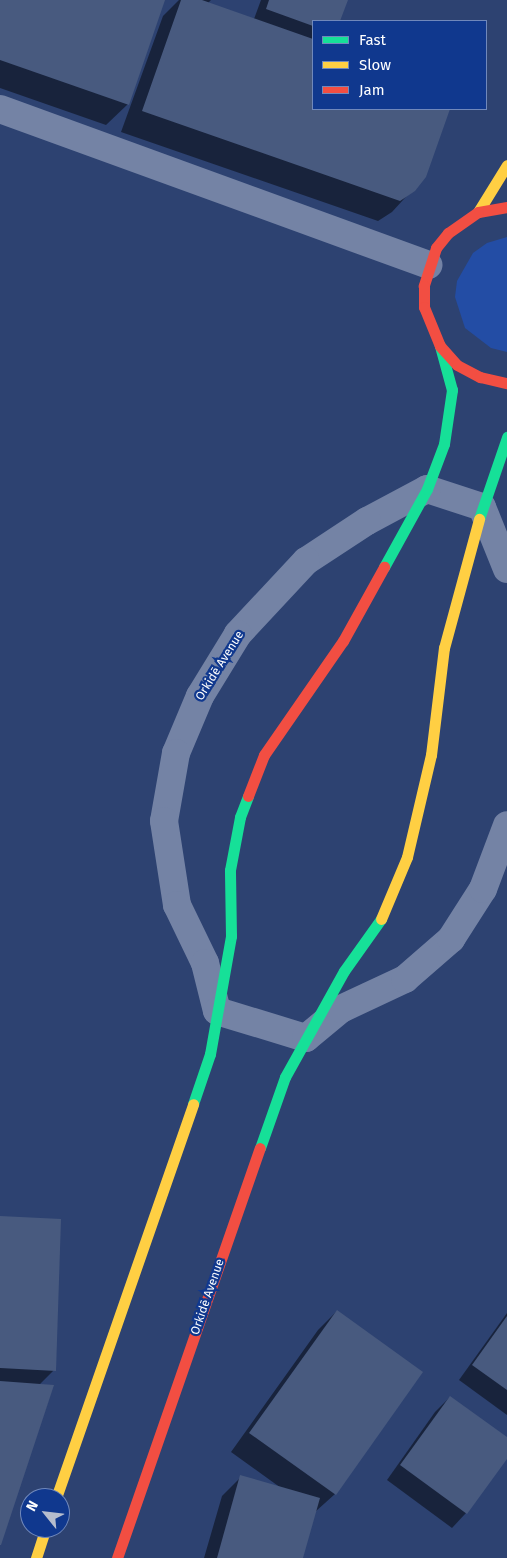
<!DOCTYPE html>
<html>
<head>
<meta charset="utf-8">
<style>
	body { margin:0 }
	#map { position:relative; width:507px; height:1558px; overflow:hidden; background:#2d4271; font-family:"Fira Sans",sans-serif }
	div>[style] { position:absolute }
	.green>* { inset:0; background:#234da5 }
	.shadow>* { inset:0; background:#0007 }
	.building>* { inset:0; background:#485a7f }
	.street>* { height:28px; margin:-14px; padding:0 14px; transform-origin:14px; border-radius:14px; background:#7483a5 }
	.fast>* { height:11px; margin:-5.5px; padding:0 5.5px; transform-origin:5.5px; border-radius:5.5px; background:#16e098 }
	.slow>* { height:11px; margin:-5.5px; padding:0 5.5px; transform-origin:5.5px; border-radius:5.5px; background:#ffcf43 }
	.jam>* { height:11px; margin:-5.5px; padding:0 5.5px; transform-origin:5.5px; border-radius:5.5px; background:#f24e42 }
	span { translate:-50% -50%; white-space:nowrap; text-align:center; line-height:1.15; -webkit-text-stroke:4.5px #10388e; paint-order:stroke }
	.street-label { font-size:12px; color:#fff }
	.legend { position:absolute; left:312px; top:20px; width:175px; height:90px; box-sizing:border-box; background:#10388e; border:1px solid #7088bb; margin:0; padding:6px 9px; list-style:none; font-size:15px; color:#fff }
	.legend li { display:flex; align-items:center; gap:10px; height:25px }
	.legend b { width:25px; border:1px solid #7088bb }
	.north { position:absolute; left:20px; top:1488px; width:50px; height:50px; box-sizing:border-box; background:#10388e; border:1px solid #7088bb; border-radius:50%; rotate:299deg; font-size:14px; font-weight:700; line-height:20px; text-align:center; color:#fff }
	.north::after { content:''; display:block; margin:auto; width:18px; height:22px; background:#b6bdcd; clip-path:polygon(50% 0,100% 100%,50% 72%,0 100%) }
</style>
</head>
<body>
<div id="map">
	<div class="green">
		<div style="clip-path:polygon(507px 237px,507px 352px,491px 348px,465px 328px,455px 297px,457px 281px,473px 253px,487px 243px)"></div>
	</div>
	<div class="shadow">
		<div style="clip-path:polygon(0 0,164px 0,128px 104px,106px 125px,0 88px)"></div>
		<div style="clip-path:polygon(179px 0,211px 0,208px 3px,254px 19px,261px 0,346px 0,338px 21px,313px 21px,313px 109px,449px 109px,425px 176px,392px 212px,378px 221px,121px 132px,163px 16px)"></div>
		<div style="clip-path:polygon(0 1218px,54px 1370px,39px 1385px,53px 1386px,0 1545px)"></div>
		<div style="clip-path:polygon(337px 1311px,421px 1372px,335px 1494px,315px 1512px,302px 1558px,204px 1558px,222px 1496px,241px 1477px,281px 1488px,231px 1452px,318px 1330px)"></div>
		<div style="clip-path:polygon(507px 1313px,507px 1415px,459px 1380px)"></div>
		<div style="clip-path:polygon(450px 1397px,507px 1438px,507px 1456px,466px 1513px,452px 1528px,387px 1480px,435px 1412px)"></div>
	</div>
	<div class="building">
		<div style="clip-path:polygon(0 0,165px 0,129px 105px,0 60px)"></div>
		<div style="clip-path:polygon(181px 0,202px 0,313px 39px,313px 109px,450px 109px,426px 177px,415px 191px,400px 201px,142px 111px)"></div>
		<div style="clip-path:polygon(269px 0,348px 0,340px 21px,313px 21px,313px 26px,266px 9px)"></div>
		<div style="clip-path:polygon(0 1216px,61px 1219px,56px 1371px,0 1368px)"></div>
		<div style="clip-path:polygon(337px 1310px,423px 1372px,336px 1495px,249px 1433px)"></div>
		<div style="clip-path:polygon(507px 1316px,507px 1390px,472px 1365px)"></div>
		<div style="clip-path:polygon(0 1381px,54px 1385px,1px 1545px,0 1545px)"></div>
		<div style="clip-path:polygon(450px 1396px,507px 1437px,507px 1459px,467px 1514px,400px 1465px)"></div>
		<div style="clip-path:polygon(240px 1475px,320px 1498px,303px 1558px,217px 1558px)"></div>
	</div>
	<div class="street">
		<div style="left:0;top:109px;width:456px;rotate:20deg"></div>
		<div style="left:507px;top:569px;width:67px;rotate:-112deg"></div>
		<div style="left:482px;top:507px;width:58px;rotate:-161.9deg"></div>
		<div style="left:427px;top:489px;width:68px;rotate:151.9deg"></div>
		<div style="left:367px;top:521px;width:73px;rotate:146.7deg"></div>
		<div style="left:306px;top:561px;width:100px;rotate:133deg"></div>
		<div style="left:238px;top:634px;width:73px;rotate:121.5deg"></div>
		<div style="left:200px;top:696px;width:62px;rotate:112.8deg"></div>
		<div style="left:176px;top:753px;width:69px;rotate:100deg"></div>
		<div style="left:164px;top:821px;width:85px;rotate:81.2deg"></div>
		<div style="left:177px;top:905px;width:64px;rotate:64.2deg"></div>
		<div style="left:205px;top:963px;width:49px;rotate:76deg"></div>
		<div style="left:217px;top:1011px;width:93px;rotate:16.9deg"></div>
		<div style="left:306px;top:1038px;width:45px;rotate:-39.6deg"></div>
		<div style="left:341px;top:1009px;width:71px;rotate:-25.1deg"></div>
		<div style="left:405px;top:979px;width:61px;rotate:-41deg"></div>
		<div style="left:451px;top:939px;width:59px;rotate:-57.4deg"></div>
		<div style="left:483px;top:889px;width:68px;rotate:-69.4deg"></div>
	</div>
	<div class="fast">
		<div style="left:479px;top:519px;width:87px;rotate:-71.1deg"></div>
		<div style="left:384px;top:567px;width:89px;rotate:-61.1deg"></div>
		<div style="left:427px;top:489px;width:48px;rotate:-69.3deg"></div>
		<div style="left:444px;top:444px;width:55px;rotate:-81.6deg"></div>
		<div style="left:452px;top:390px;width:46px;rotate:-105.3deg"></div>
		<div style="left:193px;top:1104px;width:53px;rotate:-71.2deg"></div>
		<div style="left:210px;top:1054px;width:120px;rotate:-79.9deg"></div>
		<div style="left:231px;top:936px;width:66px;rotate:-90.9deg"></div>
		<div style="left:230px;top:870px;width:54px;rotate:-79.3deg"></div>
		<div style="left:240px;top:817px;width:22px;rotate:-69deg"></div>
		<div style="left:260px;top:1148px;width:75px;rotate:-70.6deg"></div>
		<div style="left:285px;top:1077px;width:121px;rotate:-60.9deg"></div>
		<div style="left:344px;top:971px;width:64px;rotate:-54.6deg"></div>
	</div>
	<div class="slow">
		<div style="left:478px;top:212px;width:55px;rotate:-58.3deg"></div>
		<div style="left:381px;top:919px;width:67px;rotate:-67.2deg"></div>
		<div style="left:407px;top:857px;width:105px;rotate:-76.8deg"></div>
		<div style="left:431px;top:755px;width:108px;rotate:-83.1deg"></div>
		<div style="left:444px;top:648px;width:134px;rotate:-74.8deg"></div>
		<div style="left:56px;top:1498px;width:417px;rotate:-70.8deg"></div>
		<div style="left:36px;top:1558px;width:32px;rotate:-72deg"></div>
	</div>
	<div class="jam">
		<div style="left:507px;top:207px;width:29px;rotate:170deg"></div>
		<div style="left:478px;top:212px;width:37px;rotate:145deg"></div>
		<div style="left:448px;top:233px;width:19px;rotate:129deg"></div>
		<div style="left:436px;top:248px;width:40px;rotate:108deg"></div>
		<div style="left:424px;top:286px;width:21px;rotate:90deg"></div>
		<div style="left:424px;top:307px;width:42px;rotate:67.7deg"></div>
		<div style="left:440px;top:346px;width:25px;rotate:48deg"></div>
		<div style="left:457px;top:365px;width:26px;rotate:28deg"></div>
		<div style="left:480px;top:377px;width:28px;rotate:13deg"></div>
		<div style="left:248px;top:796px;width:44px;rotate:-68.7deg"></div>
		<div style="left:264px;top:755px;width:139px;rotate:-55.3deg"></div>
		<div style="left:343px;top:641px;width:85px;rotate:-61deg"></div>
		<div style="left:117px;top:1558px;width:434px;rotate:-70.8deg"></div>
	</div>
	<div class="street-label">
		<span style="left:220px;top:666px;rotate:-58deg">Orkidē Avenue</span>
		<span style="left:208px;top:1297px;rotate:-71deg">Orkidē Avenue</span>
	</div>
	<ul class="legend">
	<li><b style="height:6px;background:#16e098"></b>Fast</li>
	<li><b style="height:6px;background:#ffcf43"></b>Slow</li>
	<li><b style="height:6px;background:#f24e42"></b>Jam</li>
	</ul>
	<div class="north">N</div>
</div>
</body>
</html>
